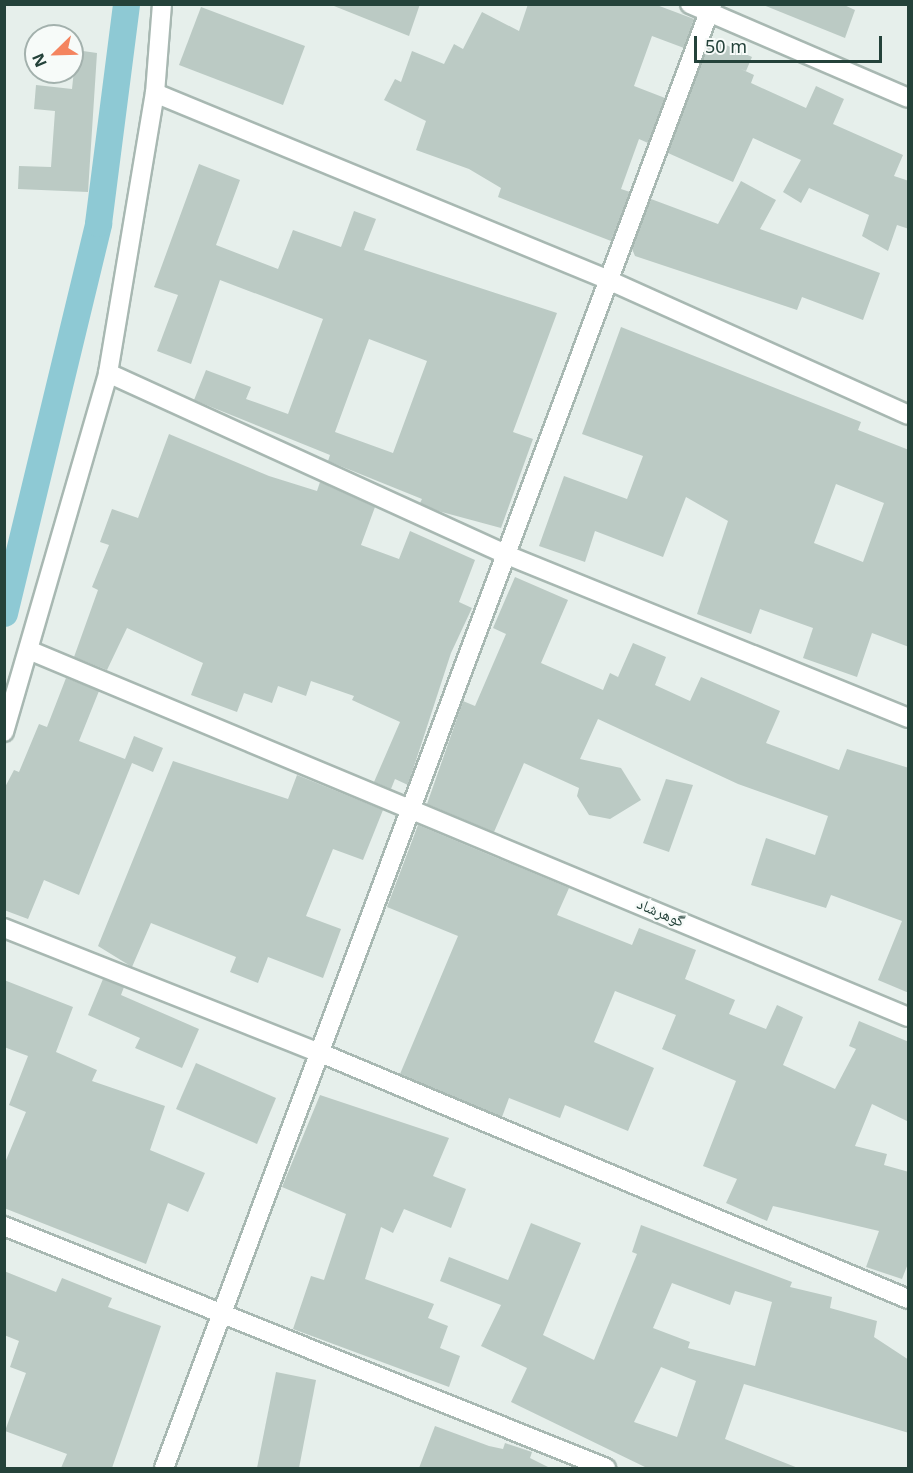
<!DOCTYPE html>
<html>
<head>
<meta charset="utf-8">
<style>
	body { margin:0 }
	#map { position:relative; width:913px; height:1473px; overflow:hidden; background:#e6efeb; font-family:"Noto Sans","Noto Naskh Arabic",sans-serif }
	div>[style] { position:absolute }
	.canal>* { height:27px; margin:-13.5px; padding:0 13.5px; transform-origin:13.5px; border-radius:13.5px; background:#8ec9d4 }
	.building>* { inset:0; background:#bbcac4 }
	.roads { filter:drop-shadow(2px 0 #a8b8b2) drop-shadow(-2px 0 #a8b8b2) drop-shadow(0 2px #a8b8b2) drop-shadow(0 -2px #a8b8b2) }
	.minor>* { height:18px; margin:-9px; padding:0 9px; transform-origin:9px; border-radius:9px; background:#fff }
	span { translate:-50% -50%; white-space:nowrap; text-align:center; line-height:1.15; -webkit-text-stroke:4.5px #f7fbf9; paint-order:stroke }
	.street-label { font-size:16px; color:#24423a }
	.frame { position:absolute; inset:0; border:6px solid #24423a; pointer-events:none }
	.north { position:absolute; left:24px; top:24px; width:60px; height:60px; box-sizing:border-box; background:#f7fbf9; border:2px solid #a3b1ad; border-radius:50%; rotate:247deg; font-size:16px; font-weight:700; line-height:24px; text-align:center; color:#24423a }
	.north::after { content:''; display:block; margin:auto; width:21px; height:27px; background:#f4845f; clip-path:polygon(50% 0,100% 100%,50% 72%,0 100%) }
	.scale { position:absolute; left:694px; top:36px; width:188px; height:27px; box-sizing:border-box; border:3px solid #24423a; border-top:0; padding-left:8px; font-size:18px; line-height:21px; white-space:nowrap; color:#24423a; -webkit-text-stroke:4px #f7fbf9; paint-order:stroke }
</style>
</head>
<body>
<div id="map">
	<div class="canal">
		<div style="left:4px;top:613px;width:401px;rotate:-76.4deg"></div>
		<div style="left:98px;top:223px;width:221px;rotate:-82.7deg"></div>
	</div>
	<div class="building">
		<div style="clip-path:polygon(329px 4px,420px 4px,409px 36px)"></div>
		<div style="clip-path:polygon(528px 4px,654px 4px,694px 19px,684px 48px,652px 36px,634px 86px,665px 98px,648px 143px,639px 139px,621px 189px,630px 192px,611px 241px,498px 197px,501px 188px,469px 169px,416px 150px,426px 121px,384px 100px,395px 79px,401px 82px,412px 51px,444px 64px,454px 44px,463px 49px,482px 12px,519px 31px)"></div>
		<div style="clip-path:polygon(761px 4px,842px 4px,855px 10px,845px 38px)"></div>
		<div style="clip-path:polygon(201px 7px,305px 46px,283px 105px,179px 65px)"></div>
		<div style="clip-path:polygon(711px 38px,752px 57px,746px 71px,741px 69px,754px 75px,751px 83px,806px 108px,816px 86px,844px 99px,833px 124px,903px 155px,894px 176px,909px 181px,909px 229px,897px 225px,888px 251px,862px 236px,869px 215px,809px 188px,801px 203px,783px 192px,801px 160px,753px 138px,733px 182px,668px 153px)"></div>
		<div style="clip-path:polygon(76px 50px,97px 53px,88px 192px,18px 189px,19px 166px,51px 167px,55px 111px,34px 109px,36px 85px,72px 89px)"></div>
		<div style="clip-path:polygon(evenodd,199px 164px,240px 180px,216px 245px,278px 269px,293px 230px,341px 247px,354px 211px,376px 219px,364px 250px,557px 313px,513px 432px,533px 439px,501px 528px,438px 511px,420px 503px,422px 499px,328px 461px,330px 455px,194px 400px,206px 370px,251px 387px,246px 399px,288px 414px,323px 319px,220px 280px,191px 364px,157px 351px,178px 295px,154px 287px,199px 164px,369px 339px,427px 361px,393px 453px,335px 432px,369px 339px)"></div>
		<div style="clip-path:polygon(741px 181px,776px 200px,760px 229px,880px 273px,863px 320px,802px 297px,797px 310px,635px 256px,632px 249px,651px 199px,718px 224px)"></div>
		<div style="clip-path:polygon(evenodd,621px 327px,861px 422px,858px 430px,909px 450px,909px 647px,872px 633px,857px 677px,803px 658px,813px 628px,760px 609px,751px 634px,697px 614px,728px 521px,686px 497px,663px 557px,595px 531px,585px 562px,539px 546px,564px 476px,627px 499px,643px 456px,582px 434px,621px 327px,836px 484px,884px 503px,863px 562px,814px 543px,836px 484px)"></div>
		<div style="clip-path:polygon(169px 434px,269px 476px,317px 491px,320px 482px,375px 507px,361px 545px,399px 559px,410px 531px,475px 560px,459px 602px,472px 608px,451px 653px,408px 785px,395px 779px,391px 789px,374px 782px,400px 722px,352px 700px,354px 696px,311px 681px,306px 696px,278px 686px,272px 703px,244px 693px,237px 712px,191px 695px,203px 663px,127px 628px,107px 670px,74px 657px,98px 590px,92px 587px,109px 545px,100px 542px,112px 509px,138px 518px)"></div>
		<div style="clip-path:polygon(515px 577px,568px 600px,541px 663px,603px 690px,610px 673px,618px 677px,633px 643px,666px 657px,655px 685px,690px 701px,701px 677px,780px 711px,766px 743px,839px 770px,847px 749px,909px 768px,909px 993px,878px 980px,902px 921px,831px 895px,826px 908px,751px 885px,766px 838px,815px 855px,828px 816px,738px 784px,598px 719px,580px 759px,621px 768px,641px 800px,610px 819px,589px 815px,577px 796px,579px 788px,524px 763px,494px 832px,427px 804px,463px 701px,475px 706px,506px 634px,493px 628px)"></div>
		<div style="clip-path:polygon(66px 678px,99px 691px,79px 741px,125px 759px,134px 736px,163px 748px,153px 772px,132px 763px,79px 895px,44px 880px,28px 919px,4px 910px,4px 789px,14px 770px,19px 772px,39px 724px,47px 727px)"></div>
		<div style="clip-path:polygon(173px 761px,288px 799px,297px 775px,383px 810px,363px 860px,333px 849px,306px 916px,341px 929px,323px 978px,268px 957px,258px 983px,230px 972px,236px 957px,151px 923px,132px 967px,98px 946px)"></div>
		<div style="clip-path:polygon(666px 779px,693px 785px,669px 852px,643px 843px)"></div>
		<div style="clip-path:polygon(418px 825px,569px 888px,557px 915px,632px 945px,639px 928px,696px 950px,685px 979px,735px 1000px,729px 1014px,766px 1029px,777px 1005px,803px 1017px,783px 1065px,835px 1089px,856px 1049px,849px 1046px,859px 1021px,909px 1042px,909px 1122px,872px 1104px,855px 1146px,887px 1154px,884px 1165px,909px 1172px,909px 1261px,902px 1279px,866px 1267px,879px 1231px,773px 1206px,767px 1221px,726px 1203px,737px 1179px,703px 1166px,736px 1081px,662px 1049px,676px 1015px,615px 991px,594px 1042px,654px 1068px,628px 1131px,565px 1105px,560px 1118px,509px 1098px,502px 1117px,400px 1074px,458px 936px,387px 907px)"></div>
		<div style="clip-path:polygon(103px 979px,124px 987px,121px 995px,199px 1029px,182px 1068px,135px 1048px,140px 1038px,88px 1015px)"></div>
		<div style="clip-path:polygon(4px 980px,73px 1007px,56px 1052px,97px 1070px,92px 1081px,165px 1106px,150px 1150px,205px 1173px,188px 1212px,168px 1203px,146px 1264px,4px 1208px,4px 1165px,26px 1112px,9px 1105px,28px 1056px,4px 1047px)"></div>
		<div style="clip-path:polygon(196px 1063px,276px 1098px,257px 1144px,176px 1109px)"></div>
		<div style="clip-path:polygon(320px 1095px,449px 1138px,433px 1176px,466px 1189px,451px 1228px,404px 1209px,393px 1233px,381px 1227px,365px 1279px,434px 1304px,428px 1318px,448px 1326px,440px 1348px,460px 1356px,449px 1387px,293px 1329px,311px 1276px,324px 1280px,346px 1214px,282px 1187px)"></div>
		<div style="clip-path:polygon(evenodd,531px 1223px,581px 1243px,543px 1335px,594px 1360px,637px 1254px,632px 1252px,641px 1225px,792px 1282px,790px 1287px,832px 1297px,830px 1308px,877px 1321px,874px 1337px,909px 1360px,909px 1433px,744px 1384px,725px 1439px,798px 1468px,647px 1468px,511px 1402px,527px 1368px,481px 1346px,501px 1305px,440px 1281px,449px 1257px,508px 1280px,531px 1223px,672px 1283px,730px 1305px,735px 1291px,772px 1302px,755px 1366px,688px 1348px,690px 1342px,653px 1328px,672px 1283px,531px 1223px,661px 1367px,696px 1381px,677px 1437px,634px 1422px,661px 1367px)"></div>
		<div style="clip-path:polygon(4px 1271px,56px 1292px,62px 1278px,112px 1298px,108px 1307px,161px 1326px,112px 1468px,61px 1468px,67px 1454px,5px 1431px,26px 1373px,10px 1367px,19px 1341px,4px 1335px)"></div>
		<div style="clip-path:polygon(276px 1372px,316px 1380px,299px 1468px,257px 1468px)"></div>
		<div style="clip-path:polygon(435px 1426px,489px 1446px,503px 1449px,505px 1443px,532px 1452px,530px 1458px,550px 1468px,419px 1468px)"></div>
	</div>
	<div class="roads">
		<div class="minor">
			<div style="left:690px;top:4px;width:237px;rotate:23.3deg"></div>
			<div style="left:155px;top:93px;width:490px;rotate:22.4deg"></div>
			<div style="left:608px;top:280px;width:329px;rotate:24.2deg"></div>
			<div style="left:108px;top:373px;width:439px;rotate:24.5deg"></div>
			<div style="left:507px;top:555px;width:433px;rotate:22.1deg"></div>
			<div style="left:31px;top:651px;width:950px;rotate:22.65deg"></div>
			<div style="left:4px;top:732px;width:374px;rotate:-73.8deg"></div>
			<div style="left:108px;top:373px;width:284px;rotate:-80.5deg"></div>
			<div style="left:155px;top:93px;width:89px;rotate:-85.5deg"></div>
			<div style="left:4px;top:928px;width:343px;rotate:21.6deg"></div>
			<div style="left:323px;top:1054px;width:634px;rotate:22.72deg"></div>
			<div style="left:4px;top:1226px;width:649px;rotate:21.9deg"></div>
			<div style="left:164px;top:1468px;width:1563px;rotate:-69.48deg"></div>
		</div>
	</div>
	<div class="street-label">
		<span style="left:661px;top:912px;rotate:23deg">گوهرشاد</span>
	</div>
	<div class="frame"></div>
	<div class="north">N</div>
	<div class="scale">50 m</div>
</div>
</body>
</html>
